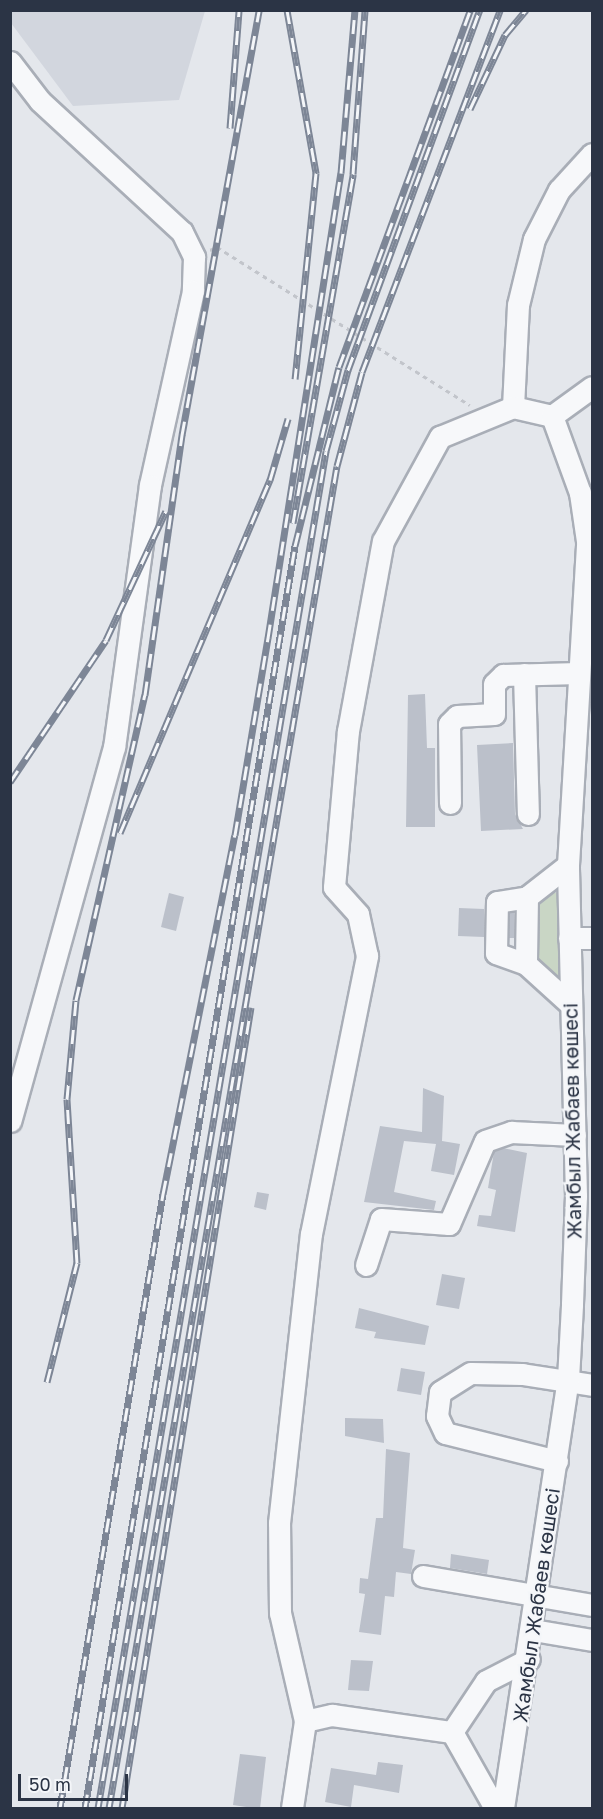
<!DOCTYPE html>
<html>
<head>
<meta charset="utf-8">
<style>
	body { margin:0 }
	#map { position:relative; width:603px; height:1819px; overflow:hidden; background:#e4e7ec; font-family:"Golos Text",sans-serif }
	div>[style] { position:absolute }
	.built>* { inset:0; background:#d2d6de }
	.green>* { inset:0; background:#c9d6c5 }
	.building>* { inset:0; background:#bbc0ca }
	.path>* { height:3px; margin-top:-1.5px; transform-origin:0; background:repeating-linear-gradient(90deg,#c2c5cb 0 4.5px,transparent 0 9px) }
	.roads { filter:drop-shadow(2px 0 #a9aeb7) drop-shadow(-2px 0 #a9aeb7) drop-shadow(0 2px #a9aeb7) drop-shadow(0 -2px #a9aeb7) }
	.minor>* { height:21px; margin:-10.5px; padding:0 10.5px; transform-origin:10.5px; border-radius:10.5px; background:#f7f8fa }
	.rail>* { height:7px; margin-top:-3.5px; transform-origin:0; background:repeating-linear-gradient(90deg,#f4f6f9 0 14px,#7d8696 0 28px); box-sizing:border-box; border-block:2px solid #7d8696 }
	span { translate:-50% -50%; white-space:nowrap; text-align:center; line-height:1.15; -webkit-text-stroke:4.5px #f4f6f9; paint-order:stroke }
	.street-label { font-size:20px; color:#2b3445 }
	.frame { position:absolute; inset:0; border:12px solid #2b3445; pointer-events:none }
	.scale { position:absolute; left:18px; top:1774px; width:110px; height:27px; box-sizing:border-box; border:3px solid #2b3445; border-top:0; padding-left:8px; font-size:18px; line-height:21px; white-space:nowrap; color:#2b3445; -webkit-text-stroke:4px #f4f6f9; paint-order:stroke }
</style>
</head>
<body>
<div id="map">
	<div class="built">
		<div style="clip-path:polygon(11px 10px,205px 10px,205px 11px,179px 100px,73px 106px,11px 23px)"></div>
	</div>
	<div class="green">
		<div style="clip-path:polygon(550px 891px,563px 895px,564px 976px,554px 978px,534px 956px,535px 910px)"></div>
	</div>
	<div class="building">
		<div style="clip-path:polygon(425px 694px,427px 748px,435px 748px,435px 827px,406px 827px,408px 695px)"></div>
		<div style="clip-path:polygon(513px 743px,515px 814px,523px 829px,481px 831px,477px 745px)"></div>
		<div style="clip-path:polygon(169px 893px,184px 897px,176px 931px,161px 927px)"></div>
		<div style="clip-path:polygon(459px 908px,484px 909px,484px 937px,458px 936px)"></div>
		<div style="clip-path:polygon(514px 912px,514px 938px,509px 938px,510px 913px)"></div>
		<div style="clip-path:polygon(423px 1088px,444px 1096px,442px 1141px,460px 1144px,454px 1175px,431px 1171px,436px 1144px,404px 1141px,394px 1192px,436px 1201px,434px 1210px,364px 1202px,380px 1126px,422px 1132px)"></div>
		<div style="clip-path:polygon(503px 1148px,527px 1153px,515px 1232px,477px 1226px,479px 1215px,491px 1216px,496px 1190px,488px 1188px,494px 1152px)"></div>
		<div style="clip-path:polygon(257px 1192px,269px 1194px,266px 1210px,254px 1207px)"></div>
		<div style="clip-path:polygon(442px 1274px,465px 1278px,459px 1309px,436px 1305px)"></div>
		<div style="clip-path:polygon(359px 1308px,429px 1326px,425px 1345px,374px 1338px,376px 1332px,355px 1328px)"></div>
		<div style="clip-path:polygon(401px 1368px,425px 1372px,421px 1395px,397px 1391px)"></div>
		<div style="clip-path:polygon(345px 1418px,383px 1419px,384px 1443px,345px 1436px)"></div>
		<div style="clip-path:polygon(386px 1449px,410px 1453px,403px 1548px,415px 1550px,411px 1574px,396px 1572px,394px 1597px,385px 1596px,381px 1635px,359px 1632px,365px 1594px,359px 1593px,360px 1578px,368px 1579px,376px 1518px,383px 1518px)"></div>
		<div style="clip-path:polygon(451px 1554px,489px 1560px,487px 1574px,450px 1568px)"></div>
		<div style="clip-path:polygon(351px 1660px,373px 1661px,369px 1691px,348px 1690px)"></div>
		<div style="clip-path:polygon(240px 1754px,266px 1757px,260px 1809px,233px 1805px)"></div>
		<div style="clip-path:polygon(378px 1762px,403px 1765px,399px 1793px,354px 1785px,351px 1807px,325px 1802px,331px 1768px,376px 1775px)"></div>
	</div>
	<div class="path">
		<div style="left:210px;top:250px;width:8px;rotate:-23deg"></div>
		<div style="left:217px;top:247px;width:298px;rotate:32deg"></div>
	</div>
	<div class="roads">
		<div class="minor">
			<div style="left:10px;top:62px;width:49px;rotate:52.4deg"></div>
			<div style="left:40px;top:101px;width:193px;rotate:42.7deg"></div>
			<div style="left:182px;top:232px;width:28px;rotate:64deg"></div>
			<div style="left:194px;top:257px;width:34px;rotate:92deg"></div>
			<div style="left:193px;top:291px;width:199px;rotate:102.5deg"></div>
			<div style="left:150px;top:485px;width:264px;rotate:97.8deg"></div>
			<div style="left:114px;top:747px;width:388px;rotate:105.5deg"></div>
			<div style="left:513px;top:407px;width:102px;rotate:-87.2deg"></div>
			<div style="left:518px;top:305px;width:68px;rotate:-76.4deg"></div>
			<div style="left:534px;top:239px;width:55px;rotate:-63deg"></div>
			<div style="left:559px;top:190px;width:49px;rotate:-47.5deg"></div>
			<div style="left:524px;top:674px;width:140px;rotate:88.4deg"></div>
			<div style="left:450px;top:803px;width:79px;rotate:-90.7deg"></div>
			<div style="left:449px;top:724px;width:11px;rotate:-45deg"></div>
			<div style="left:457px;top:716px;width:37px;rotate:-3deg"></div>
			<div style="left:494px;top:714px;width:30px;rotate:-90deg"></div>
			<div style="left:494px;top:684px;width:13px;rotate:-45deg"></div>
			<div style="left:503px;top:675px;width:76px;rotate:-1.5deg"></div>
			<div style="left:568px;top:865px;width:52px;rotate:142deg"></div>
			<div style="left:527px;top:897px;width:67px;rotate:90.9deg"></div>
			<div style="left:526px;top:964px;width:58px;rotate:42.2deg"></div>
			<div style="left:569px;top:938px;width:23px"></div>
			<div style="left:526px;top:964px;width:32px;rotate:-160deg"></div>
			<div style="left:496px;top:953px;width:51px;rotate:-88.9deg"></div>
			<div style="left:497px;top:902px;width:30px;rotate:-9deg"></div>
			<div style="left:366px;top:1265px;width:48px;rotate:-71.9deg"></div>
			<div style="left:381px;top:1219px;width:68px;rotate:4.2deg"></div>
			<div style="left:449px;top:1224px;width:90px;rotate:-66.6deg"></div>
			<div style="left:485px;top:1141px;width:28px;rotate:-19deg"></div>
			<div style="left:511px;top:1132px;width:64px;rotate:2.7deg"></div>
			<div style="left:557px;top:1461px;width:115px;rotate:-166deg"></div>
			<div style="left:445px;top:1433px;width:19px;rotate:-115deg"></div>
			<div style="left:437px;top:1416px;width:24px;rotate:-83deg"></div>
			<div style="left:440px;top:1392px;width:36px;rotate:-32deg"></div>
			<div style="left:471px;top:1373px;width:51px;rotate:1.1deg"></div>
			<div style="left:522px;top:1374px;width:71px;rotate:8.9deg"></div>
			<div style="left:423px;top:1576px;width:171px;rotate:9.7deg"></div>
			<div style="left:533px;top:1630px;width:60px;rotate:9.6deg"></div>
			<div style="left:305px;top:1721px;width:28px;rotate:-13deg"></div>
			<div style="left:332px;top:1715px;width:121px;rotate:8.1deg"></div>
			<div style="left:452px;top:1732px;width:87px;rotate:60.5deg"></div>
			<div style="left:452px;top:1732px;width:61px;rotate:-56.3deg"></div>
			<div style="left:486px;top:1681px;width:48px;rotate:-27.1deg"></div>
			<div style="left:292px;top:1808px;width:88px;rotate:-81.5deg"></div>
			<div style="left:305px;top:1721px;width:111px;rotate:-103deg"></div>
			<div style="left:280px;top:1613px;width:90px;rotate:-90.6deg"></div>
			<div style="left:279px;top:1523px;width:291px;rotate:-83.7deg"></div>
			<div style="left:311px;top:1234px;width:284px;rotate:-78.6deg"></div>
			<div style="left:367px;top:956px;width:43px;rotate:-102.1deg"></div>
			<div style="left:358px;top:914px;width:36px;rotate:-132deg"></div>
			<div style="left:334px;top:887px;width:157px;rotate:-84.9deg"></div>
			<div style="left:348px;top:731px;width:193px;rotate:-79.6deg"></div>
			<div style="left:383px;top:541px;width:119px;rotate:-61.3deg"></div>
			<div style="left:440px;top:437px;width:79px;rotate:-22.3deg"></div>
			<div style="left:513px;top:407px;width:40px;rotate:13deg"></div>
			<div style="left:503px;top:1808px;width:434px;rotate:-81.4deg"></div>
			<div style="left:568px;top:1379px;width:75px;rotate:-86.9deg"></div>
			<div style="left:572px;top:1304px;width:108px;rotate:-87.9deg"></div>
			<div style="left:576px;top:1196px;width:331px;rotate:-91.4deg"></div>
			<div style="left:568px;top:865px;width:325px;rotate:-86.6deg"></div>
			<div style="left:587px;top:541px;width:49px;rotate:-98.3deg"></div>
			<div style="left:580px;top:493px;width:82px;rotate:-110deg"></div>
			<div style="left:552px;top:416px;width:49px;rotate:-35.9deg"></div>
		</div>
	</div>
	<div class="rail">
		<div style="left:287px;top:10px;width:166px;rotate:79.9deg"></div>
		<div style="left:316px;top:173px;width:207px;rotate:95.8deg"></div>
		<div style="left:470px;top:109px;width:82px;rotate:-64.7deg"></div>
		<div style="left:505px;top:35px;width:33px;rotate:-50deg"></div>
		<div style="left:230px;top:128px;width:118px;rotate:-85.6deg"></div>
		<div style="left:293px;top:523px;width:354px;rotate:-80.2deg"></div>
		<div style="left:353px;top:174px;width:164px;rotate:-85.8deg"></div>
		<div style="left:10px;top:782px;width:171px;rotate:-55.9deg"></div>
		<div style="left:106px;top:640px;width:142px;rotate:-65.1deg"></div>
		<div style="left:120px;top:833px;width:384px;rotate:-67deg"></div>
		<div style="left:270px;top:480px;width:64px;rotate:-73.6deg"></div>
		<div style="left:47px;top:1382px;width:123px;rotate:-75.9deg"></div>
		<div style="left:77px;top:1263px;width:164px;rotate:-93.5deg"></div>
		<div style="left:67px;top:1099px;width:99px;rotate:-84.8deg"></div>
		<div style="left:76px;top:1000px;width:313px;rotate:-77.3deg"></div>
		<div style="left:145px;top:695px;width:263px;rotate:-81.9deg"></div>
		<div style="left:182px;top:435px;width:432px;rotate:-79.7deg"></div>
		<div style="left:60px;top:1808px;width:623px;rotate:-80.48deg"></div>
		<div style="left:163px;top:1194px;width:366px;rotate:-78.7deg"></div>
		<div style="left:235px;top:835px;width:200px;rotate:-80.5deg"></div>
		<div style="left:268px;top:638px;width:471px;rotate:-81.1deg"></div>
		<div style="left:341px;top:173px;width:164px;rotate:-85.1deg"></div>
		<div style="left:85px;top:1808px;width:1279px;rotate:-80.55deg"></div>
		<div style="left:295px;top:546px;width:184px;rotate:-76.2deg"></div>
		<div style="left:339px;top:367px;width:380px;rotate:-69.8deg"></div>
		<div style="left:98px;top:1808px;width:1376px;rotate:-80.46deg"></div>
		<div style="left:326px;top:451px;width:84px;rotate:-74.8deg"></div>
		<div style="left:348px;top:370px;width:383px;rotate:-69.9deg"></div>
		<div style="left:109px;top:1808px;width:1361px;rotate:-80.36deg"></div>
		<div style="left:337px;top:466px;width:97px;rotate:-75.1deg"></div>
		<div style="left:362px;top:372px;width:387px;rotate:-69.1deg"></div>
		<div style="left:122px;top:1808px;width:811px;rotate:-80.85deg"></div>
	</div>
	<div class="street-label">
		<span style="left:572px;top:1121px;rotate:-91deg">Жамбыл Жабаев көшесі</span>
		<span style="left:536px;top:1605px;rotate:-82deg">Жамбыл Жабаев көшесі</span>
	</div>
	<div class="frame"></div>
	<div class="scale">50 m</div>
</div>
</body>
</html>
